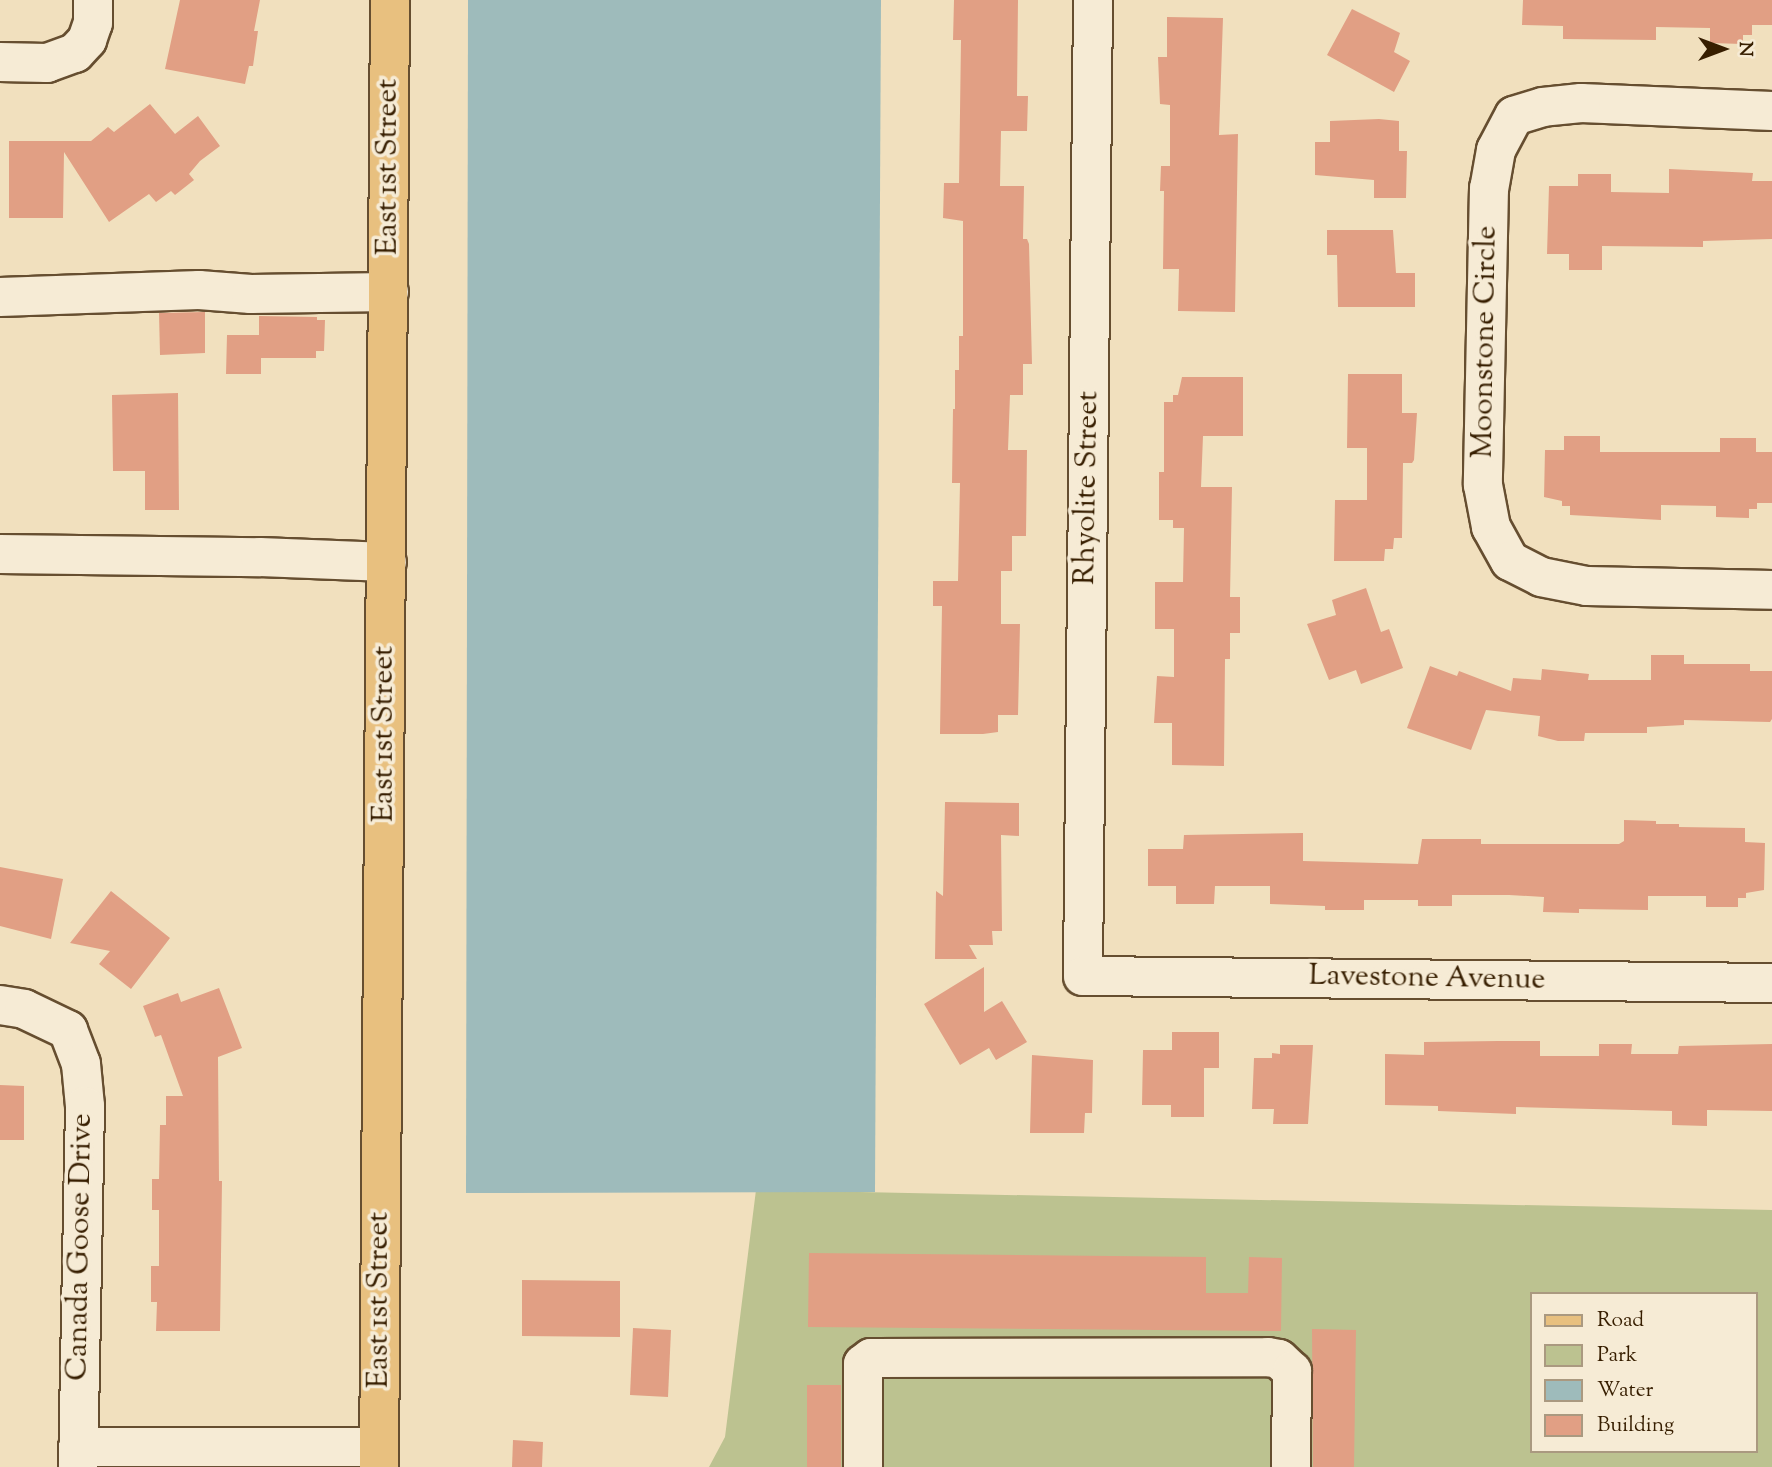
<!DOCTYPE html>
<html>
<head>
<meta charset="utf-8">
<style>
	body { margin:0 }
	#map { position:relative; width:1772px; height:1467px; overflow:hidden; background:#f1e0be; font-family:"Sorts Mill Goudy",serif }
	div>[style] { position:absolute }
	.green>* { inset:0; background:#bcc290 }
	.water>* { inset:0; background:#9ebbbb }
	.building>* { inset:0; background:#e19f84 }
	.roads { filter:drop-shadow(2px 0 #664e30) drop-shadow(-2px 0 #664e30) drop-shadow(0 2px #664e30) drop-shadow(0 -2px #664e30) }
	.minor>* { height:38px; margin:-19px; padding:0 19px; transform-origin:19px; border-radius:19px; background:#f6ebd5 }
	.major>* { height:38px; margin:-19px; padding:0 19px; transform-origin:19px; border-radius:19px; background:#e8c07f }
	span { translate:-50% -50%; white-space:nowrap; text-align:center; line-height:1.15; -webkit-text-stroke:7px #f6ebd5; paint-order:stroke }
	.street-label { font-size:30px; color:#371e00 }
	.legend { position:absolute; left:1530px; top:1292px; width:228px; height:161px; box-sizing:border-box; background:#f6ebd5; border:2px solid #aa9980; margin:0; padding:9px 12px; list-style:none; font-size:21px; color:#371e00 }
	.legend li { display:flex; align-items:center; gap:14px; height:35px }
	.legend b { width:35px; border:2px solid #aa9980 }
	.north { position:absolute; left:1688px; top:14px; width:70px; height:70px; -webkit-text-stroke:5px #f6ebd5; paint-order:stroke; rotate:90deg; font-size:19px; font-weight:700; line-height:28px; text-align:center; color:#371e00 }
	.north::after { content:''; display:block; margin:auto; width:24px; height:32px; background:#371e00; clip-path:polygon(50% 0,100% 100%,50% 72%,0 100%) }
</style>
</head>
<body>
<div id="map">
	<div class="green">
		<div style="clip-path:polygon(evenodd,756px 1190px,1772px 1210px,1772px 1467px,709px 1467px,725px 1437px,756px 1190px,1532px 1294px,1756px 1294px,1756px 1451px,1532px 1451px,1532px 1294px)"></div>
	</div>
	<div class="water">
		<div style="clip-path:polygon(468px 0,881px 0,875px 1192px,466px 1193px)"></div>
	</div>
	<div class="building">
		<div style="clip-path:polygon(180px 0,260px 0,254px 31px,258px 31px,253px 66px,249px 66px,245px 84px,165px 69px)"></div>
		<div style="clip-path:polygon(954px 0,1018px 0,1017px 96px,1028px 96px,1027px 131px,1001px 131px,1000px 186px,1024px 186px,1023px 239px,1027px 239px,1029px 244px,1032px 364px,1023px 364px,1023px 395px,1010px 395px,1008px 450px,1027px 450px,1026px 536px,1012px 536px,1012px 571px,1001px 571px,1001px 624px,1020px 624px,1018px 715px,998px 715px,998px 732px,983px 734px,940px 734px,942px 606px,933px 606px,933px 581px,958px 581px,960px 483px,952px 483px,953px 409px,955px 409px,955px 370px,959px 370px,959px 336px,963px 336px,963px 221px,943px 218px,944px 183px,959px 183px,961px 40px,953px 40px)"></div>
		<div style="clip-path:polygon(1523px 0,1772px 0,1772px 25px,1752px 25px,1752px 35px,1743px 35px,1743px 44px,1710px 43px,1710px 28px,1656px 27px,1656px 40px,1563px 39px,1563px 26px,1522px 25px)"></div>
		<div style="clip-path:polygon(1352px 9px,1400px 33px,1394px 52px,1410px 61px,1394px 92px,1327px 55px)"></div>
		<div style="clip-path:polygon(1167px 17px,1223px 18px,1219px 135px,1238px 134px,1235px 312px,1178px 311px,1179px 269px,1163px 269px,1164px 191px,1160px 191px,1161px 166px,1170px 166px,1170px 105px,1160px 104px,1158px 57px,1167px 57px)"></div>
		<div style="clip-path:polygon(150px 104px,175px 134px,198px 116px,220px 146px,200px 161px,189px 174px,194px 180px,175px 195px,171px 191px,156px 202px,149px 194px,109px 222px,64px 152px,63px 218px,9px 218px,9px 141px,91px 141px,108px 127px,114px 132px)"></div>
		<div style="clip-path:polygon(1379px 119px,1399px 121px,1399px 151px,1407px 151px,1406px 198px,1374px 198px,1374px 180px,1315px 175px,1315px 142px,1330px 142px,1330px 121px)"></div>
		<div style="clip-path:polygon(1669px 169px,1753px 173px,1752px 181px,1772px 181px,1772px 239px,1703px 241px,1703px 247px,1602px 246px,1602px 270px,1569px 270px,1569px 254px,1547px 254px,1549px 186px,1578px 186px,1578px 174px,1611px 174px,1611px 192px,1669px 193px)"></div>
		<div style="clip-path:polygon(1327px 230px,1393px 230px,1396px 273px,1415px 273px,1415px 307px,1338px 307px,1337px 255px,1327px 255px)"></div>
		<div style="clip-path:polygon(205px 312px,205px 353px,160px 355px,159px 313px)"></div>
		<div style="clip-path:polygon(259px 316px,317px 317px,317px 320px,325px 320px,324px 351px,316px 351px,316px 358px,261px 358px,261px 374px,226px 374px,227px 335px,259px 335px)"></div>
		<div style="clip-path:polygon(1348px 374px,1402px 374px,1402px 413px,1417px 413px,1414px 460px,1412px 463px,1403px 463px,1402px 538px,1394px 538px,1393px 549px,1385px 549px,1384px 561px,1334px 561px,1335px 500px,1367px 500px,1367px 448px,1347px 448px)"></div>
		<div style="clip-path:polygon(1182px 377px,1243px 377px,1243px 436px,1203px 436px,1201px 487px,1232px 487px,1230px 597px,1240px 597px,1240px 633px,1230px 633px,1230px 659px,1225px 659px,1224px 766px,1172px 765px,1172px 723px,1154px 723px,1157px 676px,1174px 677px,1174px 629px,1155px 629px,1155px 582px,1183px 582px,1184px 528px,1173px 528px,1173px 520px,1159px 520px,1159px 472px,1164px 472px,1164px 402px,1173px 402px,1173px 395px,1178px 395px)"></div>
		<div style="clip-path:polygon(178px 393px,179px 510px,145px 510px,145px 471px,113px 471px,112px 395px)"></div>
		<div style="clip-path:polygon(1564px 436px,1600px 436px,1600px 452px,1720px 452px,1720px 438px,1756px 438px,1756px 452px,1772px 452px,1772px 503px,1757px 503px,1757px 509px,1749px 509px,1749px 518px,1716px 517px,1716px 506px,1661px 505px,1661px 520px,1570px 515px,1570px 506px,1562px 506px,1562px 501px,1544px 497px,1545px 450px,1564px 450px)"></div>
		<div style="clip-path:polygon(1366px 588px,1381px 632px,1389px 629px,1403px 668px,1361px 684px,1356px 670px,1329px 680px,1307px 624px,1336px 615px,1332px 600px)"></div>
		<div style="clip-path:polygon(1651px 655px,1684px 655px,1684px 664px,1750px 664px,1750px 671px,1772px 671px,1772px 719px,1770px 722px,1684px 720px,1684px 725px,1647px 727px,1647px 733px,1585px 733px,1584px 741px,1558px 741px,1538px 736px,1540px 716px,1486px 710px,1471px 750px,1407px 728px,1430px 666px,1457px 676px,1459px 671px,1511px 691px,1513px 678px,1541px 680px,1542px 669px,1589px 674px,1588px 680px,1651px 680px)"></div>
		<div style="clip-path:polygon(945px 802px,1019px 803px,1019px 836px,1001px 835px,1002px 931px,992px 931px,993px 945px,969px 945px,977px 959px,935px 959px,936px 891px,943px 896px)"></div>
		<div style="clip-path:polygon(1624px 820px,1656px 821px,1656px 824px,1679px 824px,1679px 827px,1745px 828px,1745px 842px,1765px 843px,1764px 890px,1746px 893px,1746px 898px,1738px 898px,1738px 907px,1706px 907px,1706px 896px,1648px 896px,1648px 910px,1579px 909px,1579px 913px,1543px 912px,1544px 897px,1509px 895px,1452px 895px,1452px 906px,1418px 906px,1418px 900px,1364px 900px,1364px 910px,1325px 910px,1325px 906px,1270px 904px,1270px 886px,1215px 886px,1214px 904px,1176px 904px,1176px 886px,1148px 886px,1148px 849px,1183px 849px,1184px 835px,1303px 833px,1303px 861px,1418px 864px,1422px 839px,1481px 839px,1481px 844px,1619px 844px,1624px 841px)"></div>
		<div style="clip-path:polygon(0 867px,63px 879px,51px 939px,0 926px)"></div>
		<div style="clip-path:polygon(111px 891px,170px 938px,131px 989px,99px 964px,110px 951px,70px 943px)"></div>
		<div style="clip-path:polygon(984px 967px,984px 1012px,1002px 1001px,1027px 1042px,996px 1060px,989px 1048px,960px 1065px,924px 1004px)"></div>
		<div style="clip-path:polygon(219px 988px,242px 1048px,218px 1057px,219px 1181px,222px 1181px,220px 1331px,156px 1331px,157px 1302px,151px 1302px,151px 1266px,159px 1266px,159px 1210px,152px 1210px,152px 1179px,159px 1179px,160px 1125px,166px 1125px,166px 1096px,183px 1096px,161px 1035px,155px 1037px,143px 1006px,178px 993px,181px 1002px)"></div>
		<div style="clip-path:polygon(1172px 1032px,1219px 1032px,1219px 1068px,1204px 1068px,1204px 1117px,1171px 1117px,1171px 1105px,1142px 1105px,1143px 1050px,1172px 1050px)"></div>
		<div style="clip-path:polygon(1498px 1041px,1540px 1041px,1540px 1056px,1599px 1056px,1599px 1044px,1632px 1044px,1631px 1054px,1678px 1054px,1679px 1046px,1772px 1044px,1772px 1111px,1707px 1110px,1707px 1126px,1672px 1125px,1672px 1111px,1516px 1107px,1516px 1114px,1438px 1111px,1438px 1106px,1385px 1105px,1385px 1054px,1424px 1055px,1424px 1042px)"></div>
		<div style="clip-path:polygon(1280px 1045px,1313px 1045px,1308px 1124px,1273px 1124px,1274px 1109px,1252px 1109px,1254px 1058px,1272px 1058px,1272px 1053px,1280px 1054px)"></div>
		<div style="clip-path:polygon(1032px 1055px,1093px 1060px,1092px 1113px,1085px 1113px,1084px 1133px,1030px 1133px)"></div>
		<div style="clip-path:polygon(0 1085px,24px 1086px,24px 1140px,0 1140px)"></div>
		<div style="clip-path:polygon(809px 1253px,1206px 1257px,1206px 1293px,1248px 1293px,1249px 1257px,1282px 1258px,1281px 1331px,808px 1327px)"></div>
		<div style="clip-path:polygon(522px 1280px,620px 1281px,620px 1337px,522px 1336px)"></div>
		<div style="clip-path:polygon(633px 1328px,671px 1330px,668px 1397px,630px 1395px)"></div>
		<div style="clip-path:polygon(1312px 1329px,1356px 1330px,1354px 1467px,1313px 1467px)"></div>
		<div style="clip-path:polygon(807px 1385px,841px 1385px,841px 1467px,807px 1467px)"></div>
		<div style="clip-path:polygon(513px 1440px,543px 1442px,542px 1467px,512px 1467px)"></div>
	</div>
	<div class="roads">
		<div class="minor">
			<div style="left:1093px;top:0;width:976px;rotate:90.59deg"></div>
			<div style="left:1083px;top:976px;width:689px;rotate:0.58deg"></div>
			<div style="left:0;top:62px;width:47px;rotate:1.2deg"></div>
			<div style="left:47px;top:63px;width:30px;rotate:-20deg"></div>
			<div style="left:75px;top:53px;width:18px;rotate:-47deg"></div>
			<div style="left:87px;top:40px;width:18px;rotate:-71deg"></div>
			<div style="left:93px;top:23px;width:23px;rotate:-90deg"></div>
			<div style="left:1772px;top:111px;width:191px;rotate:-177.6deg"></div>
			<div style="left:1581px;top:103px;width:38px;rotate:174deg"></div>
			<div style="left:1543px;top:107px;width:30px;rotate:163deg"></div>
			<div style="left:1514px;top:116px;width:38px;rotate:118deg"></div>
			<div style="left:1496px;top:150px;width:39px;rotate:100deg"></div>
			<div style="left:1489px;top:188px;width:297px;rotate:91.2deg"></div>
			<div style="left:1483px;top:485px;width:43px;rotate:79.2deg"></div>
			<div style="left:1491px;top:527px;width:39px;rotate:61deg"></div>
			<div style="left:1510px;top:561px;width:35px;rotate:27deg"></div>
			<div style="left:1541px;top:577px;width:47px;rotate:11.1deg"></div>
			<div style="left:1587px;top:586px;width:185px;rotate:1.2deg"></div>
			<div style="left:0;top:297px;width:199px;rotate:-2deg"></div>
			<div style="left:199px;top:290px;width:52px;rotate:4.4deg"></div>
			<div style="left:251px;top:294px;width:138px;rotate:-0.8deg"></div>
			<div style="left:0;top:554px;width:260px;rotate:0.7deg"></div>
			<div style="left:260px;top:557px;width:127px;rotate:2.3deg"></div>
			<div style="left:0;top:1005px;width:24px;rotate:9deg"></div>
			<div style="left:24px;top:1009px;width:49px;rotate:25.5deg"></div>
			<div style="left:68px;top:1030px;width:36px;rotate:69deg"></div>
			<div style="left:81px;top:1064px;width:42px;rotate:84.6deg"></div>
			<div style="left:85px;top:1106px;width:361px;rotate:91.1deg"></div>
			<div style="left:78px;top:1447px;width:301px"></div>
			<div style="left:863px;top:1467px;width:103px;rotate:-90deg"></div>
			<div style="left:863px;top:1364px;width:10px;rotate:-37deg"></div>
			<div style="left:871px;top:1358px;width:397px;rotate:-0.1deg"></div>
			<div style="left:1268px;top:1357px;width:11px;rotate:10deg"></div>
			<div style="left:1279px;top:1359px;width:18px;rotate:43deg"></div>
			<div style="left:1292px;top:1371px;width:96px;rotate:90.6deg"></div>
		</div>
		<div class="major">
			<div style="left:379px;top:1467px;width:1467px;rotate:-89.57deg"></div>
		</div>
	</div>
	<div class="street-label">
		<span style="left:389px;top:167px;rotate:-90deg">East 1st Street</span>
		<span style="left:1486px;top:342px;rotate:-89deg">Moonstone Circle</span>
		<span style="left:1088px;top:488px;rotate:-89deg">Rhyolite Street</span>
		<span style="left:385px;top:734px;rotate:-90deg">East 1st Street</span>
		<span style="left:1427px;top:979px;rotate:1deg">Lavestone Avenue</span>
		<span style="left:81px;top:1247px;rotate:-89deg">Canada Goose Drive</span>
		<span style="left:380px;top:1300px;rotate:-90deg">East 1st Street</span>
	</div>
	<ul class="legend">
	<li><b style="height:9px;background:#e8c07f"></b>Road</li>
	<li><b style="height:19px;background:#bcc290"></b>Park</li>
	<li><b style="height:19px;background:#9ebbbb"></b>Water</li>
	<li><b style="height:19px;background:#e19f84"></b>Building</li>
	</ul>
	<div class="north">N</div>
</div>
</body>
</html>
